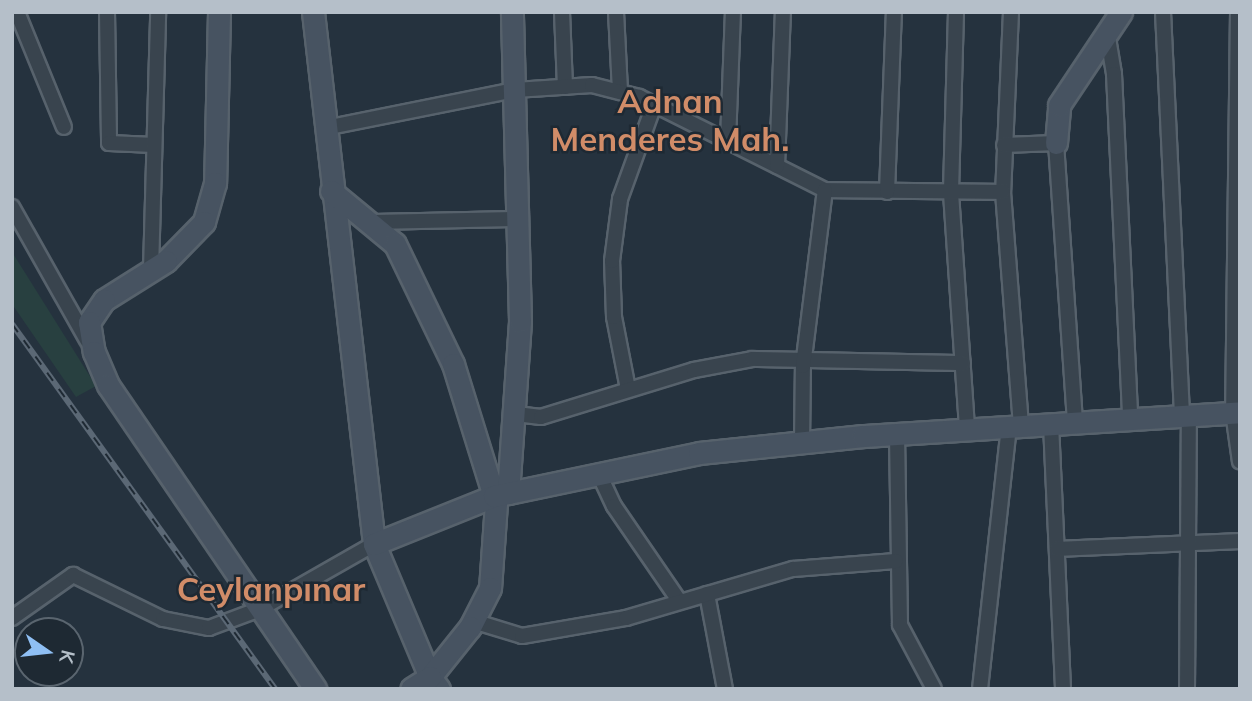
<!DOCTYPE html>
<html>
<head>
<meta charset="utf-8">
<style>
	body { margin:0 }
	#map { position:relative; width:1252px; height:701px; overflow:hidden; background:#25323e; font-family:Mulish,sans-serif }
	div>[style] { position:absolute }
	.green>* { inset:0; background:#284040 }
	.roads { filter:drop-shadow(2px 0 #57626c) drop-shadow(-2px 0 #57626c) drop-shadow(0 2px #57626c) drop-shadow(0 -2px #57626c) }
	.street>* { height:14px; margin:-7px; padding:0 7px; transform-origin:7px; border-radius:7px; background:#39444e }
	.secondary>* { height:21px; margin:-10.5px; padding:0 10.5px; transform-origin:10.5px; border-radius:10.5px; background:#475361 }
	.rail>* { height:6px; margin-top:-3px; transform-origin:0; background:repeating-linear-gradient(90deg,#1e2933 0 10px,#5b6875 0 20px); box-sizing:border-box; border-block:2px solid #5b6875 }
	span { translate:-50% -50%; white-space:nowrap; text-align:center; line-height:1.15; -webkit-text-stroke:5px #1e2933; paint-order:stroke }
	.district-label { font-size:33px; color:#d18c68; font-weight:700 }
	.frame { position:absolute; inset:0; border:14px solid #b5bfc9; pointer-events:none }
	.north { position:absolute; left:14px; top:617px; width:70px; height:70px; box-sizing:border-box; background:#1e2933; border:2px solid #5a656f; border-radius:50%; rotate:104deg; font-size:19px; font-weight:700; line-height:28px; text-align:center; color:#b5bfc9 }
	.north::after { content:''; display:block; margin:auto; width:24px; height:32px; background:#8fbff4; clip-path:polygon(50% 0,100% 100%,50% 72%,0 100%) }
</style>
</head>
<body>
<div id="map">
	<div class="green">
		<div style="clip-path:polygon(12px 252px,96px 386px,76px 397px,12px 304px)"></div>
	</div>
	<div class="roads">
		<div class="street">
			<div style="left:17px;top:12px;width:124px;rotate:67.8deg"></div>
			<div style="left:107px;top:12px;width:131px;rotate:89.1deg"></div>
			<div style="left:109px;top:143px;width:45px;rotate:2.5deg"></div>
			<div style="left:562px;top:12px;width:75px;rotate:87.7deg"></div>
			<div style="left:616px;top:12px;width:80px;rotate:87.1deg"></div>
			<div style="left:956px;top:12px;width:181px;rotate:91.6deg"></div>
			<div style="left:951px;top:193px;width:238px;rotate:86.1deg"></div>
			<div style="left:1011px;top:12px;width:180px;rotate:92.5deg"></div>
			<div style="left:1003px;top:192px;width:235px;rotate:85.6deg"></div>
			<div style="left:1163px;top:12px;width:403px;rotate:87.3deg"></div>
			<div style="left:1238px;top:12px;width:400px;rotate:90.7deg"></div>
			<div style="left:1233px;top:412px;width:50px;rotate:82deg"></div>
			<div style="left:1107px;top:32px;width:43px;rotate:80.5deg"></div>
			<div style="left:1114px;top:74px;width:345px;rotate:87.3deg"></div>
			<div style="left:325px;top:128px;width:194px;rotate:-11.3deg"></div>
			<div style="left:515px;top:90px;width:77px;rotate:-3.7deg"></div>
			<div style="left:592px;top:85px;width:49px;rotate:14.3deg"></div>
			<div style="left:639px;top:97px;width:208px;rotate:26.6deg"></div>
			<div style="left:825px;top:190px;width:178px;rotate:0.6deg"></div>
			<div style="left:728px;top:141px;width:129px;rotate:-87.8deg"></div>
			<div style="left:1004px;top:145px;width:52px;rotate:-2.2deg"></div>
			<div style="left:1056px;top:143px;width:280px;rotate:86.1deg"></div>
			<div style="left:777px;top:166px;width:154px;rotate:-87.8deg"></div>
			<div style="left:887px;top:192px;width:180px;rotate:-87.8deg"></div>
			<div style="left:12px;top:207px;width:153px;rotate:60.6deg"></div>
			<div style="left:369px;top:222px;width:149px;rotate:-1.2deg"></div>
			<div style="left:151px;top:270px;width:258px;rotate:-88.4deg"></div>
			<div style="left:628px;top:389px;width:73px;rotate:-101deg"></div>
			<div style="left:614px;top:317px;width:56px;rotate:-92deg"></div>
			<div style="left:612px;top:261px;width:63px;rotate:-82.6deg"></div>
			<div style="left:620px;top:199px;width:100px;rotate:-70.1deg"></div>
			<div style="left:516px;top:414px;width:25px;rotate:7deg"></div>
			<div style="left:541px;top:417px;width:160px;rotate:-17.1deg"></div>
			<div style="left:694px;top:370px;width:59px;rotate:-10.7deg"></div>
			<div style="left:752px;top:359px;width:211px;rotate:1.1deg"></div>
			<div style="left:1051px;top:424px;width:265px;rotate:87.4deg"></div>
			<div style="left:897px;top:434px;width:191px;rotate:89.1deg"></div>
			<div style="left:900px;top:625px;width:72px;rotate:62deg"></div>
			<div style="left:802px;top:443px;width:77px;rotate:-89.3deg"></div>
			<div style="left:803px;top:366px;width:177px;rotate:-82.9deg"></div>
			<div style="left:599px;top:474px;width:35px;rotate:65deg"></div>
			<div style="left:614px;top:506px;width:116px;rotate:55.5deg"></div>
			<div style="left:1057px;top:549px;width:183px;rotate:-2.5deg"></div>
			<div style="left:707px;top:594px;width:97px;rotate:79.3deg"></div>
			<div style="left:12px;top:618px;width:75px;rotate:-35.2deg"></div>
			<div style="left:73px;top:575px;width:100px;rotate:26.1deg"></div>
			<div style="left:163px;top:619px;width:47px;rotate:11.1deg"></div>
			<div style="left:209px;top:628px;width:54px;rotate:-20.4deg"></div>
			<div style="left:260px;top:609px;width:131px;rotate:-29.7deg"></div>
			<div style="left:473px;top:621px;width:51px;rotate:17deg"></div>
			<div style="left:522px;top:636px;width:106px;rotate:-9.8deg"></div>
			<div style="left:626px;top:618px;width:174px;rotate:-16.4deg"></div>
			<div style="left:793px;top:569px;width:103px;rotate:-4.4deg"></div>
			<div style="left:980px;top:689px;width:264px;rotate:-83.7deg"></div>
			<div style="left:1187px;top:689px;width:274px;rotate:-89.6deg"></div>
		</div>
		<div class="secondary">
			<div style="left:219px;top:12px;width:171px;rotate:91.3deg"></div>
			<div style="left:215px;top:183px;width:41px;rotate:105.8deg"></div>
			<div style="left:204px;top:222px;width:54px;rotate:134.3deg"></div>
			<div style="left:166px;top:261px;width:73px;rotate:147.8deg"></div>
			<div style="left:104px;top:300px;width:27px;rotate:124deg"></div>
			<div style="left:89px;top:322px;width:30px;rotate:81deg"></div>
			<div style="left:94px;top:352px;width:36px;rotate:67deg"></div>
			<div style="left:108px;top:385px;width:368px;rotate:55.7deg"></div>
			<div style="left:313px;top:12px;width:535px;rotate:83.46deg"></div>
			<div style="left:374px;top:544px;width:144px;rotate:67.2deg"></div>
			<div style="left:430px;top:677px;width:15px;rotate:53deg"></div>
			<div style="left:1056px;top:143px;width:38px;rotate:-85deg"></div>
			<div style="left:1059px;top:105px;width:112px;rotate:-56.3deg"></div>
			<div style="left:331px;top:191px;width:83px;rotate:39.6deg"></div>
			<div style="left:395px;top:244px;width:133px;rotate:64.2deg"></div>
			<div style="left:453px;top:364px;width:145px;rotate:72.8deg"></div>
			<div style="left:496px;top:503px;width:85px;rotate:94deg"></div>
			<div style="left:490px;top:588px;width:44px;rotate:117.1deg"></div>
			<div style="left:470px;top:627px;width:64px;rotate:128.7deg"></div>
			<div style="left:430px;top:677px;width:22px;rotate:148deg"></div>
			<div style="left:508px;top:493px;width:172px;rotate:-86deg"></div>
			<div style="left:520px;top:321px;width:309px;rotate:-91.5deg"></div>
			<div style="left:374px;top:544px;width:129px;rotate:-21.8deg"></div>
			<div style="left:494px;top:496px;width:209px;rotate:-11.8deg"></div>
			<div style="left:699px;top:453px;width:165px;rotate:-5.9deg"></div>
			<div style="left:863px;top:436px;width:378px;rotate:-3.6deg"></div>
		</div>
	</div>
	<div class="rail">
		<div style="left:12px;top:324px;width:450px;rotate:54.2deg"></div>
	</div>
	<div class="district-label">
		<span style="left:670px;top:120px">Adnan<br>Menderes Mah.</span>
		<span style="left:271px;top:589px">Ceylanpınar</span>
	</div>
	<div class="frame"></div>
	<div class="north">K</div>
</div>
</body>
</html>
